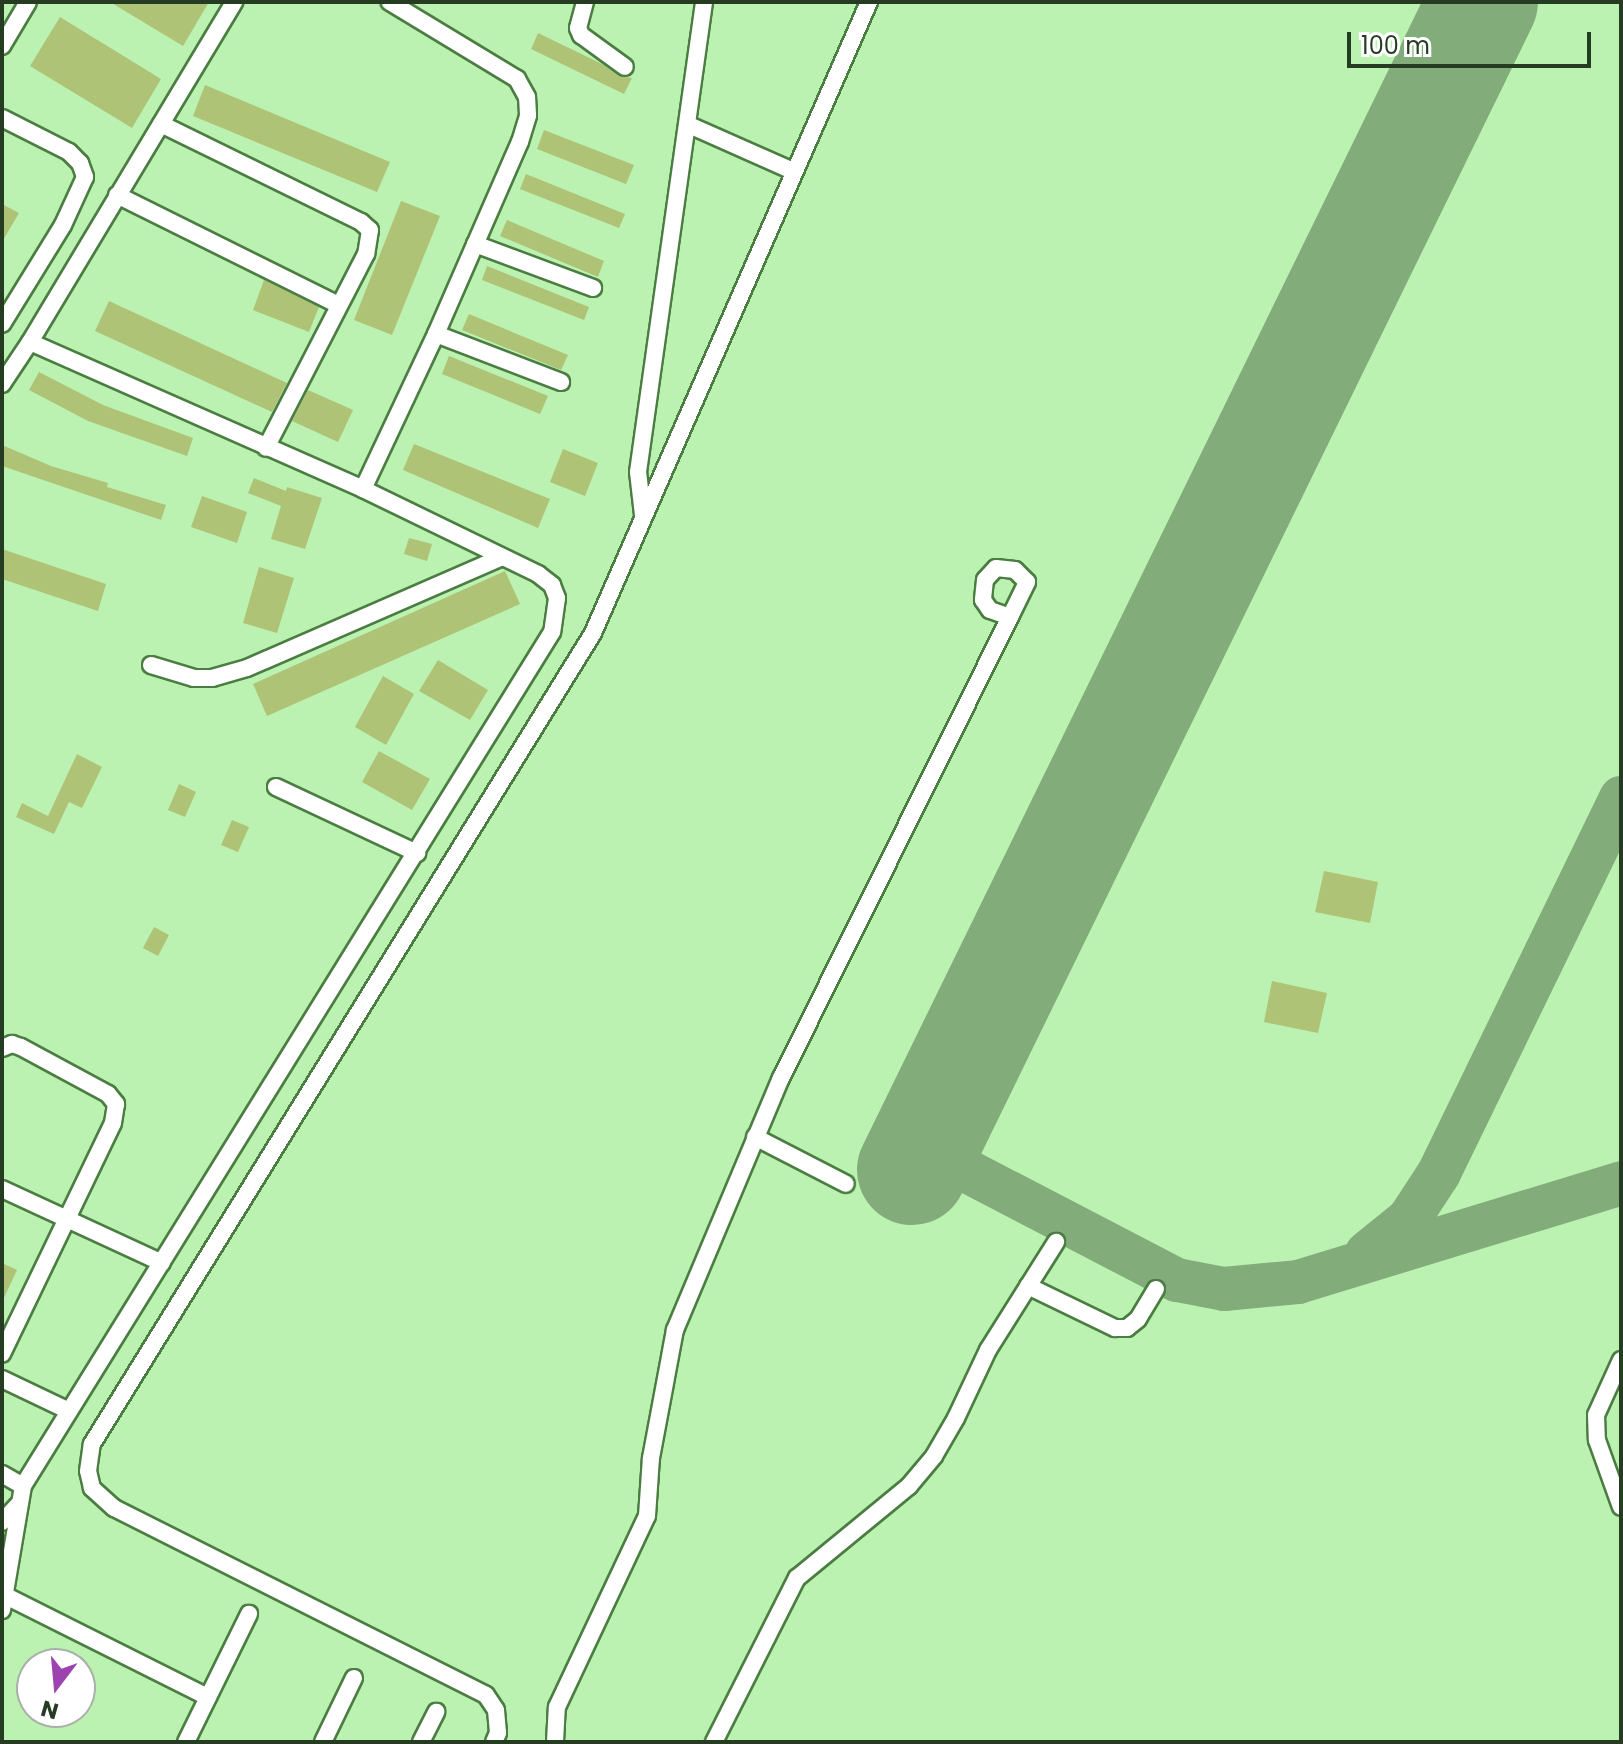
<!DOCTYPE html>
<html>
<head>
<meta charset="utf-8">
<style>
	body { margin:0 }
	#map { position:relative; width:1623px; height:1744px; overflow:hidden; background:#bbf2b1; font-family:Poppins,sans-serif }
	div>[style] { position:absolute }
	.taxiway>* { height:44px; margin:-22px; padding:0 22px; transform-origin:22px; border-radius:22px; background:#82ac7a }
	.runway>* { height:110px; margin:-55px; padding:0 55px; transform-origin:55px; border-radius:55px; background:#82ac7a }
	.building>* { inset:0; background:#afc377 }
	.roads { filter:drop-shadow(2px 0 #4b7d42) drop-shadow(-2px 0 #4b7d42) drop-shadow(0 2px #4b7d42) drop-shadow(0 -2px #4b7d42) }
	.minor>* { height:16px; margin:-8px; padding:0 8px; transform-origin:8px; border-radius:8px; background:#fff }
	span { translate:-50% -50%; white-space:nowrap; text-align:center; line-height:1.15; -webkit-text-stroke:6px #fff; paint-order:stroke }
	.frame { position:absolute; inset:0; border:4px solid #263c22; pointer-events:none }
	.north { position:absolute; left:16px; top:1648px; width:80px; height:80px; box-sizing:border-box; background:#fff; border:2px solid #a8b1a7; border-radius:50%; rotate:196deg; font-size:22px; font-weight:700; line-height:32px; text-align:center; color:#263c22 }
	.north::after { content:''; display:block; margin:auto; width:28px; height:36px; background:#9d43af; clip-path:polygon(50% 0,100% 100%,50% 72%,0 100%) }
	.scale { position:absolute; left:1347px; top:32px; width:244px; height:36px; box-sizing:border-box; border:4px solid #263c22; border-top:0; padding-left:10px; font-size:24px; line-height:28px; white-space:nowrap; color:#263c22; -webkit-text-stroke:6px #fff; paint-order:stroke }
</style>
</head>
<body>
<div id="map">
	<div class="taxiway">
		<div style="left:923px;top:1148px;width:286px;rotate:27.5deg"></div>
		<div style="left:1177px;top:1280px;width:48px;rotate:10.8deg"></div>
		<div style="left:1224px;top:1289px;width:74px;rotate:-5.4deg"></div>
		<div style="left:1298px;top:1282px;width:338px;rotate:-17deg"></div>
		<div style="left:1367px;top:1253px;width:54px;rotate:-39deg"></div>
		<div style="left:1409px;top:1219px;width:55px;rotate:-56.9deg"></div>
		<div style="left:1439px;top:1173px;width:417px;rotate:-64.1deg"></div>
	</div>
	<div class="runway">
		<div style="left:912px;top:1170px;width:1300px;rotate:-63.95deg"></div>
	</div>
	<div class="building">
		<div style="clip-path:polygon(110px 2px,209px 2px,183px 46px)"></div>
		<div style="clip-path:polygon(60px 17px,161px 79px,132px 128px,30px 66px)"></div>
		<div style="clip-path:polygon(538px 33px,602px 64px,619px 76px,632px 78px,624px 94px,531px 49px)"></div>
		<div style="clip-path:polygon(205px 85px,390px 162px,377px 192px,193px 116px)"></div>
		<div style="clip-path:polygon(544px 130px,634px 165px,626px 184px,537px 149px)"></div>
		<div style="clip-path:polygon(526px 174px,625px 214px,619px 228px,520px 189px)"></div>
		<div style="clip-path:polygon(401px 201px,440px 216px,392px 335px,354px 320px)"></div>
		<div style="clip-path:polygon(2px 204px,19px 213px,2px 242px)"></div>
		<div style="clip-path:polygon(507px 220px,604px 261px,598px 277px,500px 236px)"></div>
		<div style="clip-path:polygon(487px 266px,589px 307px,584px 320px,482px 280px)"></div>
		<div style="clip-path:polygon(264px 280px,319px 307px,309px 332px,253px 310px)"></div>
		<div style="clip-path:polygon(109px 301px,287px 383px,272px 412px,95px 331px)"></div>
		<div style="clip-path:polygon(469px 314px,568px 355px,561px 370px,462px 330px)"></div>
		<div style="clip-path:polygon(449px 356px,548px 396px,540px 414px,442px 374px)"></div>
		<div style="clip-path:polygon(39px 372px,103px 405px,193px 438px,187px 456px,88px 421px,29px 390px)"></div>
		<div style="clip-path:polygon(308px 390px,353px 410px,338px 442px,292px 421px)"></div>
		<div style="clip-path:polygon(414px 444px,550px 499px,538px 528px,403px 470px)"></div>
		<div style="clip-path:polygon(2px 445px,51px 466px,108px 483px,107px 487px,166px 505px,161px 520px,2px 466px)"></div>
		<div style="clip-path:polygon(563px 449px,598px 463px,585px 496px,550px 482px)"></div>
		<div style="clip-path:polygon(254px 478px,286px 491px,287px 487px,322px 498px,305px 549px,271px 539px,281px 506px,248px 493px)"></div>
		<div style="clip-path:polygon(202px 496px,247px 512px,237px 543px,191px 527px)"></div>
		<div style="clip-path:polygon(409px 538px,432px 544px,427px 561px,404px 554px)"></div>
		<div style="clip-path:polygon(2px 549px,106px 584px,98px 611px,2px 579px)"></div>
		<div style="clip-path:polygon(259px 567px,294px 578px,277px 633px,243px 623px)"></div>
		<div style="clip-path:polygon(505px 571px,520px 604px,267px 716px,253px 684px)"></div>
		<div style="clip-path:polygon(438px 660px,488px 690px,470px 720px,419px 691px)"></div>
		<div style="clip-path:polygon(383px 676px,414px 694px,386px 745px,355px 727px)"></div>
		<div style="clip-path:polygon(379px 751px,430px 779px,412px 810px,362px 782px)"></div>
		<div style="clip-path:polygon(77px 754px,102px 767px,82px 808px,69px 802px,54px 834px,16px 817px,22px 803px,48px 816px)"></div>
		<div style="clip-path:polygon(179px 784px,196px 792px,185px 817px,168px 810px)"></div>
		<div style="clip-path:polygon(232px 820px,249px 827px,238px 852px,221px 845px)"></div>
		<div style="clip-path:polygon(1324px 871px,1378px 882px,1370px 923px,1315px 912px)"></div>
		<div style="clip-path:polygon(154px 927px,169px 935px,158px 956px,143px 948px)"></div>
		<div style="clip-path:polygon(1272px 981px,1327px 993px,1318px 1033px,1264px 1022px)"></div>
		<div style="clip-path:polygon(2px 1263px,17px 1270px,2px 1302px)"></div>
	</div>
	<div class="roads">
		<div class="minor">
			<div style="left:585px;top:2px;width:27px;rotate:105deg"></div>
			<div style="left:578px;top:28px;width:8px;rotate:67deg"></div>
			<div style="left:581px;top:35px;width:54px;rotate:36deg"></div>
			<div style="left:2px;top:46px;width:51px;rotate:-59.4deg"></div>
			<div style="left:2px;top:118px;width:75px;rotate:26.9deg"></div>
			<div style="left:69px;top:152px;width:16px;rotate:45deg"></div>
			<div style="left:80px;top:163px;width:15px;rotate:70deg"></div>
			<div style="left:85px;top:177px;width:53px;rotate:114.6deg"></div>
			<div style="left:63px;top:225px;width:116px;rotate:121.6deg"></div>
			<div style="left:161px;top:124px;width:223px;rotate:26.1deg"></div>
			<div style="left:361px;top:222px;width:12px;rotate:42deg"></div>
			<div style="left:370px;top:230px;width:24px;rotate:99deg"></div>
			<div style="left:366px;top:254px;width:218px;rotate:117.3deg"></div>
			<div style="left:689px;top:125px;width:114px;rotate:23.9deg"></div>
			<div style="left:117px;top:195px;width:246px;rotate:26.4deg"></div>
			<div style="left:475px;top:244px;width:126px;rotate:20.4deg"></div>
			<div style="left:436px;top:334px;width:134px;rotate:21deg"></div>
			<div style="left:30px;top:342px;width:397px;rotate:-59deg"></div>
			<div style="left:2px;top:384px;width:50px;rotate:-56.3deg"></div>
			<div style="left:30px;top:342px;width:364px;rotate:23.8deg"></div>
			<div style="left:363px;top:489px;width:195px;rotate:25.9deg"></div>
			<div style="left:538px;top:574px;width:18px;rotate:38deg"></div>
			<div style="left:552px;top:585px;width:14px;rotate:69deg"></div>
			<div style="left:557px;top:598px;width:34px;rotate:98deg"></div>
			<div style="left:552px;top:632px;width:1005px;rotate:121.78deg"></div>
			<div style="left:363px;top:489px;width:171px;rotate:-64.8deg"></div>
			<div style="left:436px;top:334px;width:210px;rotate:-66.4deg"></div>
			<div style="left:520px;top:142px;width:28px;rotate:-73deg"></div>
			<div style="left:528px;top:115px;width:18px;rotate:-93deg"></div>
			<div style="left:527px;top:97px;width:21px;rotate:-119deg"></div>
			<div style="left:517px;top:79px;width:149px;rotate:-148.8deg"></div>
			<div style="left:643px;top:515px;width:43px;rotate:-96.6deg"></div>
			<div style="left:638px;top:472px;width:475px;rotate:-82deg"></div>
			<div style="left:151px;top:665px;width:45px;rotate:16.8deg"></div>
			<div style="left:194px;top:678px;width:18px"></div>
			<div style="left:212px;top:678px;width:36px;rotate:-16deg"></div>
			<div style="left:247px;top:668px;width:278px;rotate:-23.5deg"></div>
			<div style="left:276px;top:787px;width:156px;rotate:25.1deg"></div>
			<div style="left:2px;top:1048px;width:11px;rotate:-22deg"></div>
			<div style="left:12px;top:1044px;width:9px;rotate:18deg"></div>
			<div style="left:21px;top:1047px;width:99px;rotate:28.4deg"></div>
			<div style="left:108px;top:1094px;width:13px;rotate:51deg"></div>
			<div style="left:116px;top:1104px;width:19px;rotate:99deg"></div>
			<div style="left:113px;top:1123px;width:256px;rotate:115.7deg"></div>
			<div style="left:755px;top:1137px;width:102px;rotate:27.3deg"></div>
			<div style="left:2px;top:1189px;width:176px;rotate:24.8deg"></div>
			<div style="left:1028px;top:1286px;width:97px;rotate:25.8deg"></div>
			<div style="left:1115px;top:1328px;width:12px"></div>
			<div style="left:1127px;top:1328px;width:14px;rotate:-39deg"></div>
			<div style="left:1138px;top:1319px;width:35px;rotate:-59deg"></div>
			<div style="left:1621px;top:1360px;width:60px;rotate:114.4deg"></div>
			<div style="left:1596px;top:1415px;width:25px;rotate:88deg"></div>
			<div style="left:1597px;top:1440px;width:71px;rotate:70.3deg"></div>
			<div style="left:2px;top:1379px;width:72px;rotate:25.5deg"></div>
			<div style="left:2px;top:1474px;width:24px;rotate:30deg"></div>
			<div style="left:23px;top:1486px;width:126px;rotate:99.6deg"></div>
			<div style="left:2px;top:1522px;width:26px;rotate:-47deg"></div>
			<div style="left:4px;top:1595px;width:228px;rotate:26.6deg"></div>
			<div style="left:186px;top:1742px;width:143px;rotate:-63.8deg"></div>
			<div style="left:323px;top:1742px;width:71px;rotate:-64.2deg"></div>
			<div style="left:421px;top:1742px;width:34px;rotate:-63deg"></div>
			<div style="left:494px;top:1742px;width:10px;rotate:-66deg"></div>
			<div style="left:498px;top:1733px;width:23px;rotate:-95deg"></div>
			<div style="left:496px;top:1710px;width:18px;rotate:-124deg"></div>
			<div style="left:486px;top:1695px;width:416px;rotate:-153.3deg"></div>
			<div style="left:114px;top:1508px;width:30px;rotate:-138deg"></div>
			<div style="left:92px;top:1488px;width:17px;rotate:-103deg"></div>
			<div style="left:88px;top:1471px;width:27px;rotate:-82deg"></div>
			<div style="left:92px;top:1444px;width:953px;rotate:-58.29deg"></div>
			<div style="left:593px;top:633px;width:689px;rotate:-66.38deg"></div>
			<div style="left:555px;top:1742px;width:35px;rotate:-87deg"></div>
			<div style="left:557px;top:1707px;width:211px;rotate:-64.8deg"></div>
			<div style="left:647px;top:1516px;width:58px;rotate:-86.1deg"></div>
			<div style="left:651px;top:1458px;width:130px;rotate:-79.4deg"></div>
			<div style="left:675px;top:1330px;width:273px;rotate:-67.2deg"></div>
			<div style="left:781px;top:1078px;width:515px;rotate:-63.58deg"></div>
			<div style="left:1010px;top:617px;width:39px;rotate:-64deg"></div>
			<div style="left:1027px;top:582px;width:17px;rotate:-135deg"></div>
			<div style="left:1015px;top:570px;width:19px;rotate:-174deg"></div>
			<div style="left:996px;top:568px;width:16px;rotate:133deg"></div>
			<div style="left:985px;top:580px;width:20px;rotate:96deg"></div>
			<div style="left:983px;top:600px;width:12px;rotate:55deg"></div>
			<div style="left:990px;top:610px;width:21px;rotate:19deg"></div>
			<div style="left:714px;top:1742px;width:184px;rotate:-63.2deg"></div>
			<div style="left:797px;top:1578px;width:145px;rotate:-39.4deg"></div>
			<div style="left:909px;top:1486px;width:39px;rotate:-50deg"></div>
			<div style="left:934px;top:1456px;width:44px;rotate:-59.9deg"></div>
			<div style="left:956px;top:1418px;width:75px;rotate:-64.8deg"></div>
			<div style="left:988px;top:1350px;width:128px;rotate:-57.8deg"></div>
		</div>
	</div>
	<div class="frame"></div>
	<div class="north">N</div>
	<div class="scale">100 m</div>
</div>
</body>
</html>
